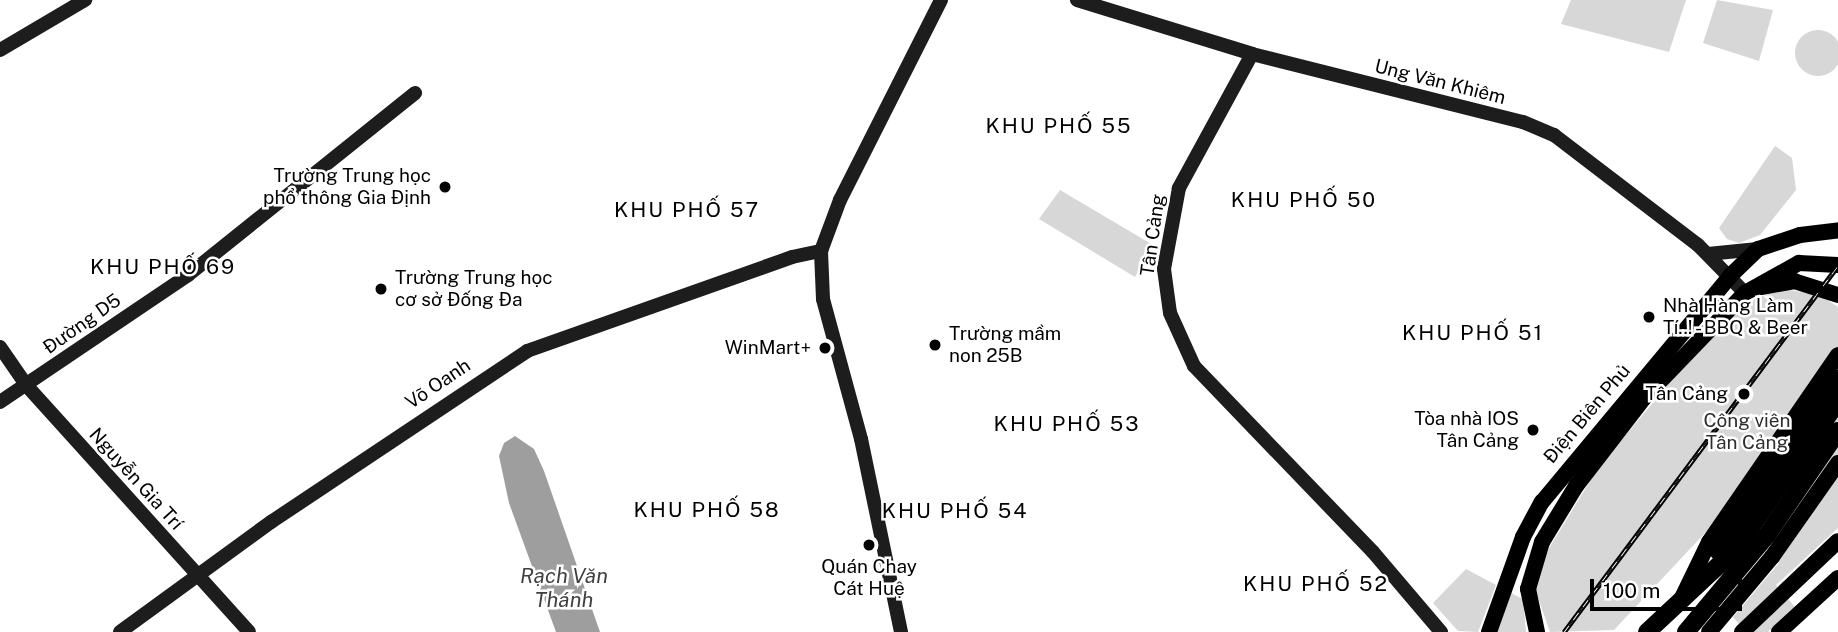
<!DOCTYPE html>
<html>
<head>
<meta charset="utf-8">
<style>
	body { margin:0 }
	#map { position:relative; width:1838px; height:632px; overflow:hidden; background:#fff; font-family:"Public Sans",sans-serif }
	div>[style] { position:absolute }
	.green>* { inset:0; background:#d7d7d7 }
	.round { border-radius:50% }
	.water>* { inset:0; background:#9e9e9e }
	.secondary>* { height:14px; margin:-7px; padding:0 7px; transform-origin:7px; border-radius:7px; background:#1d1d1d }
	.primary>* { height:16px; margin:-8px; padding:0 8px; transform-origin:8px; border-radius:8px; background:#000 }
	.highway>* { height:18px; margin:-9px; padding:0 9px; transform-origin:9px; border-radius:9px; background:#000 }
	.rail>* { height:5px; margin-top:-2.5px; transform-origin:0; background:repeating-linear-gradient(90deg,#fff 0 8px,#000 0 16px); box-sizing:border-box; border-block:2px solid #000 }
	.dots>* { width:19px; height:19px; translate:-50% -50%; box-sizing:border-box; border:4px solid #fff; border-radius:50% }
	span { translate:-50% -50%; white-space:nowrap; text-align:center; line-height:1.15; -webkit-text-stroke:5px #fff; paint-order:stroke }
	.street-label { font-size:19px; color:#000 }
	.poi-label { font-size:19px; color:#000 }
	.right { translate:-100% -50%; text-align:right }
	.left { translate:0 -50%; text-align:left }
	.park-label { font-size:19px; color:#2e2e2e }
	.neighbourhood-label { font-size:21px; color:#000; letter-spacing:2px }
	.water-label { font-size:21px; color:#3f3f3f; font-style:italic }
	.scale { position:absolute; left:1590px; top:579px; width:152px; height:32px; box-sizing:border-box; border:4px solid #000; border-top:0; padding-left:9px; font-size:21px; line-height:24px; white-space:nowrap; color:#000; -webkit-text-stroke:5px #fff; paint-order:stroke }
</style>
</head>
<body>
<div id="map">
	<div class="green">
		<div style="clip-path:polygon(1571px 0,1686px 0,1669px 52px,1561px 24px)"></div>
		<div style="clip-path:polygon(1717px 0,1773px 10px,1759px 61px,1703px 43px)"></div>
		<div class="round" style="left:1795px;top:30px;width:46px;height:46px"></div>
		<div style="clip-path:polygon(1775px 146px,1792px 158px,1796px 190px,1760px 235px,1739px 243px,1727px 239px,1719px 228px)"></div>
		<div style="clip-path:polygon(1060px 190px,1153px 245px,1135px 277px,1039px 219px)"></div>
		<div style="clip-path:polygon(1784px 289px,1820px 295px,1838px 307px,1838px 528px,1776px 585px,1795px 607px,1768px 632px,1746px 632px,1733px 617px,1779px 563px,1718px 519px,1614px 630px,1550px 632px,1535px 589px,1543px 558px,1598px 468px,1688px 361px,1734px 314px,1756px 298px)"></div>
		<div style="clip-path:polygon(1466px 569px,1496px 585px,1478px 632px,1458px 631px,1433px 603px)"></div>
		<div style="clip-path:polygon(1511px 593px,1523px 599px,1526px 632px,1497px 632px)"></div>
	</div>
	<div class="water">
		<div style="clip-path:polygon(515px 436px,534px 449px,544px 471px,600px 632px,556px 632px,509px 503px,499px 456px,504px 443px)"></div>
	</div>
	<div class="secondary">
		<div style="left:1077px;top:0;width:183px;rotate:17.1deg"></div>
		<div style="left:1252px;top:54px;width:279px;rotate:14.1deg"></div>
		<div style="left:1523px;top:122px;width:34px;rotate:23deg"></div>
		<div style="left:1554px;top:135px;width:181px;rotate:37.4deg"></div>
		<div style="left:1698px;top:245px;width:67px;rotate:45.6deg"></div>
		<div style="left:0;top:50px;width:99px;rotate:-30.5deg"></div>
		<div style="left:1252px;top:54px;width:153px;rotate:118.6deg"></div>
		<div style="left:1179px;top:188px;width:82px;rotate:100.5deg"></div>
		<div style="left:1164px;top:269px;width:44px;rotate:82.2deg"></div>
		<div style="left:1170px;top:313px;width:58px;rotate:65.6deg"></div>
		<div style="left:1194px;top:366px;width:258px;rotate:46.1deg"></div>
		<div style="left:1373px;top:552px;width:105px;rotate:49.6deg"></div>
		<div style="left:1708px;top:254px;width:50px;rotate:-5.7deg"></div>
		<div style="left:0;top:347px;width:47px;rotate:55.3deg"></div>
		<div style="left:27px;top:386px;width:331px;rotate:47.9deg"></div>
		<div style="left:0;top:402px;width:227px;rotate:-34deg"></div>
		<div style="left:188px;top:275px;width:291px;rotate:-38.7deg"></div>
		<div style="left:120px;top:632px;width:187px;rotate:-36.1deg"></div>
		<div style="left:271px;top:522px;width:308px;rotate:-33.7deg"></div>
		<div style="left:527px;top:351px;width:281px;rotate:-19.5deg"></div>
		<div style="left:792px;top:257px;width:30px;rotate:-12deg"></div>
		<div style="left:901px;top:632px;width:197px;rotate:-101.7deg"></div>
		<div style="left:861px;top:439px;width:145px;rotate:-105.2deg"></div>
		<div style="left:823px;top:299px;width:48px;rotate:-92.4deg"></div>
		<div style="left:821px;top:251px;width:54px;rotate:-69.6deg"></div>
		<div style="left:840px;top:200px;width:224px;rotate:-63.2deg"></div>
	</div>
	<div class="primary">
		<div style="left:1761px;top:287px;width:34px;rotate:-10deg"></div>
		<div style="left:1794px;top:281px;width:46px;rotate:17.7deg"></div>
		<div style="left:1681px;top:600px;width:64px;rotate:-64.2deg"></div>
		<div style="left:1709px;top:542px;width:227px;rotate:-55.4deg"></div>
		<div style="left:1489px;top:632px;width:101px;rotate:-70.3deg"></div>
		<div style="left:1523px;top:537px;width:40px;rotate:-62deg"></div>
		<div style="left:1542px;top:502px;width:294px;rotate:-50.2deg"></div>
		<div style="left:1730px;top:276px;width:39px;rotate:-44deg"></div>
		<div style="left:1758px;top:249px;width:44px;rotate:-18.4deg"></div>
		<div style="left:1800px;top:235px;width:38px;rotate:-7deg"></div>
		<div style="left:1537px;top:632px;width:44px;rotate:-101.8deg"></div>
		<div style="left:1528px;top:589px;width:49px;rotate:-73.4deg"></div>
		<div style="left:1542px;top:542px;width:66px;rotate:-58.7deg"></div>
		<div style="left:1576px;top:486px;width:111px;rotate:-52.3deg"></div>
		<div style="left:1644px;top:398px;width:146px;rotate:-46.1deg"></div>
		<div style="left:1745px;top:293px;width:62px;rotate:-29.1deg"></div>
		<div style="left:1799px;top:263px;width:39px;rotate:3deg"></div>
		<div style="left:1709px;top:632px;width:98px;rotate:-50deg"></div>
		<div style="left:1772px;top:557px;width:115px;rotate:-54.9deg"></div>
		<div style="left:1742px;top:632px;width:132px;rotate:-43.5deg"></div>
		<div style="left:1779px;top:632px;width:80px;rotate:-42.5deg"></div>
	</div>
	<div class="highway">
		<div style="left:1719px;top:552px;width:210px;rotate:-55.5deg"></div>
		<div style="left:1647px;top:632px;width:120px;rotate:-43deg"></div>
		<div style="left:1735px;top:550px;width:181px;rotate:-55.3deg"></div>
		<div style="left:1686px;top:632px;width:126px;rotate:-50.1deg"></div>
		<div style="left:1767px;top:535px;width:126px;rotate:-55.7deg"></div>
	</div>
	<div class="rail">
		<div style="left:1564px;top:632px;width:457px;rotate:-53.2deg"></div>
	</div>
	<div class="dots">
		<div style="left:445px;top:187px;background:#000"></div>
		<div style="left:381px;top:289px;background:#000"></div>
		<div style="left:1649px;top:317px;background:#000"></div>
		<div style="left:935px;top:345px;background:#000"></div>
		<div style="left:825px;top:348px;background:#000"></div>
		<div style="left:1744px;top:394px;background:#000"></div>
		<div style="left:1533px;top:430px;background:#000"></div>
		<div style="left:869px;top:545px;background:#000"></div>
	</div>
	<div class="street-label">
		<span style="left:1440px;top:82px;rotate:14deg">Ung Văn Khiêm</span>
		<span style="left:1153px;top:235px;rotate:-82deg">Tân Cảng</span>
		<span style="left:82px;top:324px;rotate:-35deg">Đường D5</span>
		<span style="left:438px;top:384px;rotate:-34deg">Võ Oanh</span>
		<span style="left:1587px;top:414px;rotate:-50deg">Điện Biên Phủ</span>
		<span style="left:136px;top:479px;rotate:48deg">Nguyễn Gia Trí</span>
	</div>
	<div class="poi-label">
		<span class="right" style="left:431px;top:187px">Trường Trung học<br>phổ thông Gia Định</span>
		<span class="left" style="left:395px;top:289px">Trường Trung học<br>cơ sở Đống Đa</span>
		<span class="left" style="left:1663px;top:317px">Nhà Hàng Làm<br>Tí..! - BBQ &amp; Beer</span>
		<span class="left" style="left:949px;top:345px">Trường mầm<br>non 25B</span>
		<span class="right" style="left:811px;top:348px">WinMart+</span>
		<span class="right" style="left:1728px;top:394px">Tân Cảng</span>
		<span class="right" style="left:1519px;top:430px">Tòa nhà IOS<br>Tân Cảng</span>
		<span style="left:869px;top:578px">Quán Chay<br>Cát Huệ</span>
	</div>
	<div class="park-label">
		<span style="left:1747px;top:432px">Công viên<br>Tân Cảng</span>
	</div>
	<div class="neighbourhood-label">
		<span style="left:1059px;top:126px">KHU PHỐ 55</span>
		<span style="left:1304px;top:200px">KHU PHỐ 50</span>
		<span style="left:687px;top:210px">KHU PHỐ 57</span>
		<span style="left:163px;top:267px">KHU PHỐ 69</span>
		<span style="left:1473px;top:333px">KHU PHỐ 51</span>
		<span style="left:1067px;top:424px">KHU PHỐ 53</span>
		<span style="left:707px;top:510px">KHU PHỐ 58</span>
		<span style="left:955px;top:511px">KHU PHỐ 54</span>
		<span style="left:1316px;top:584px">KHU PHỐ 52</span>
	</div>
	<div class="water-label">
		<span style="left:564px;top:588px">Rạch Văn<br>Thánh</span>
	</div>
	<div class="scale">100 m</div>
</div>
</body>
</html>
